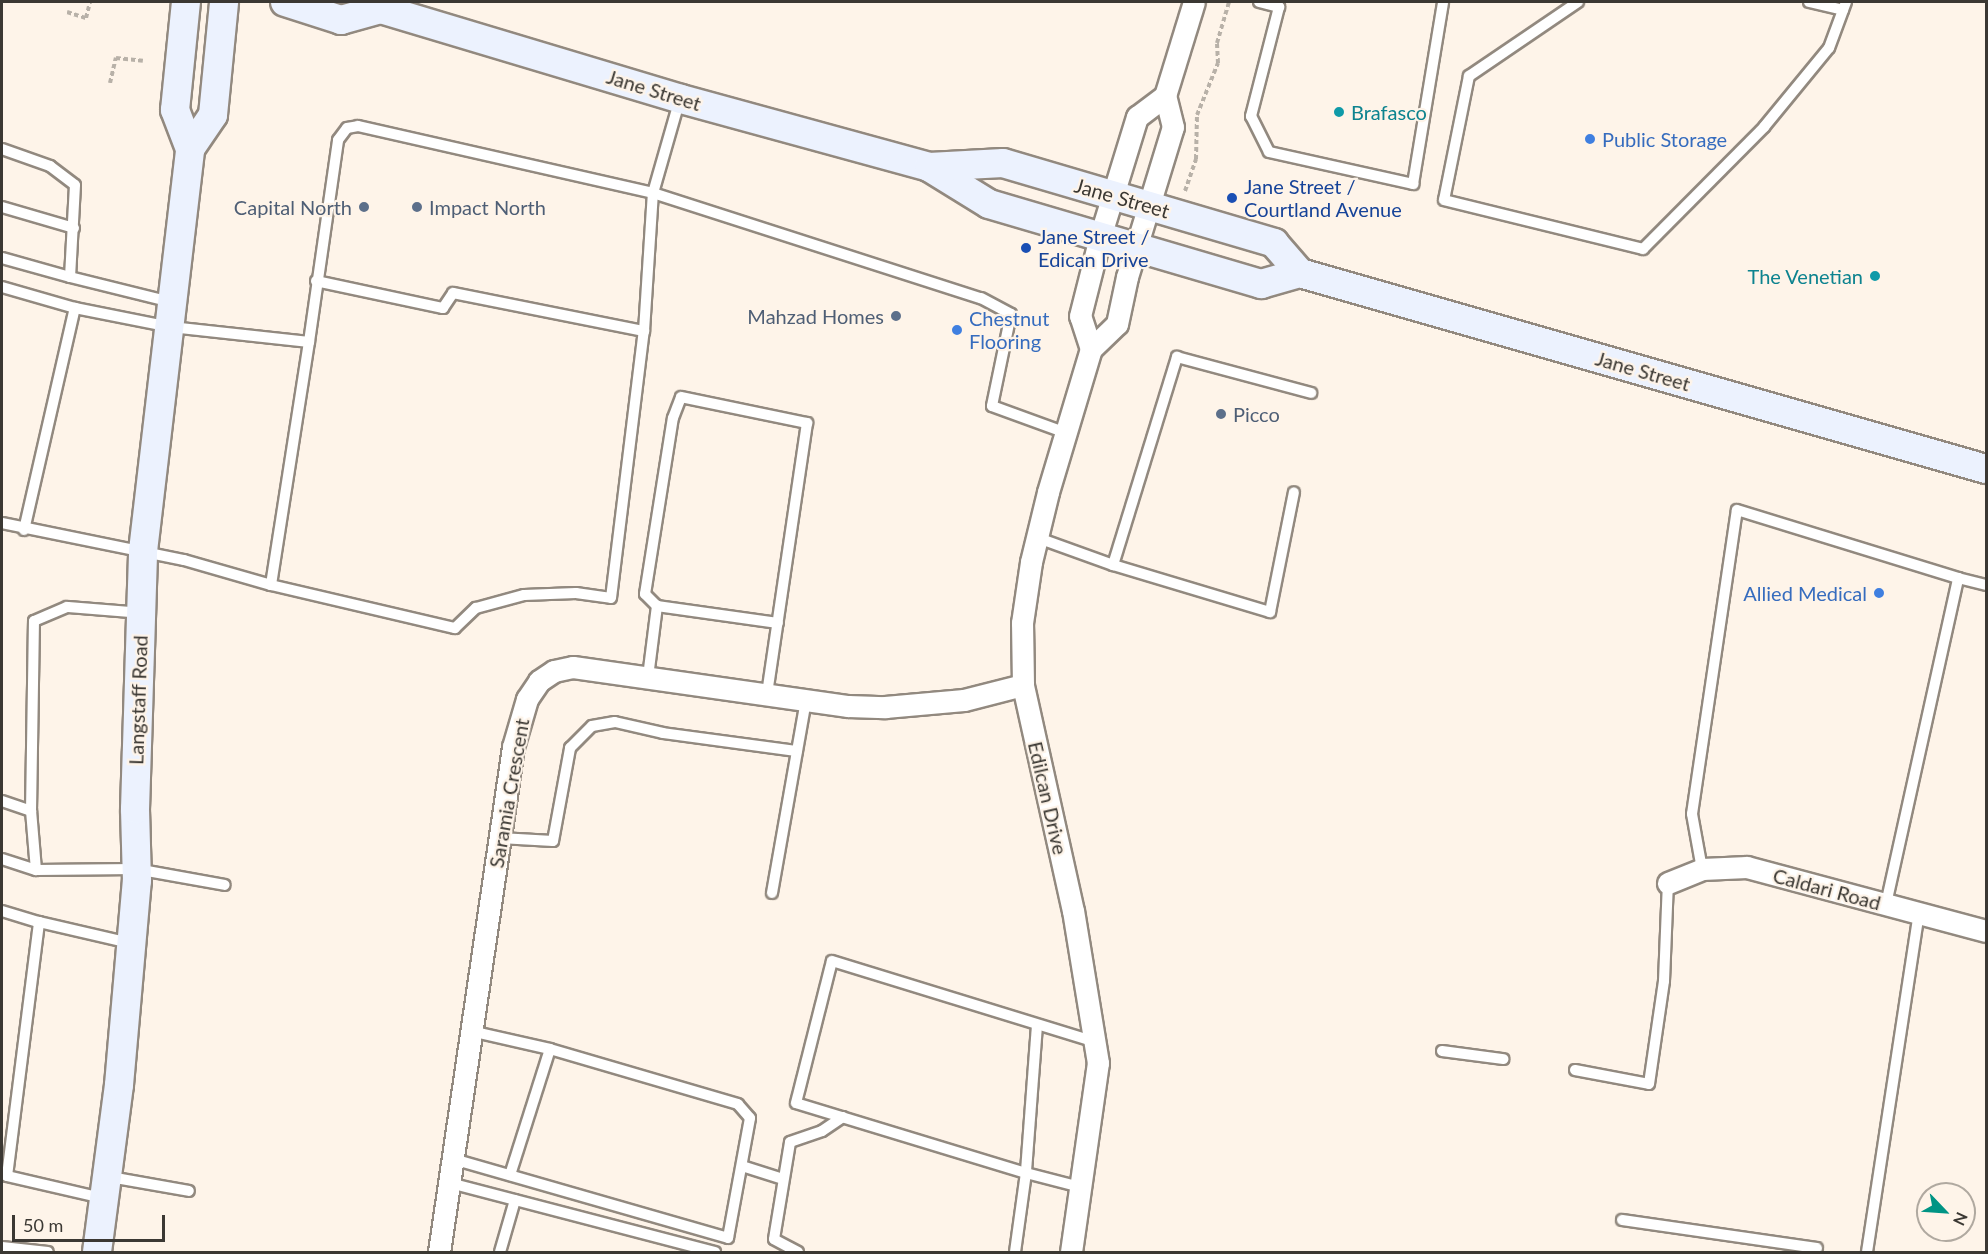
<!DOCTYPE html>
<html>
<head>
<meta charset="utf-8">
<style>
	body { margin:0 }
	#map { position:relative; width:1988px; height:1254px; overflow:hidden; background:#fef4e9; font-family:Lato,sans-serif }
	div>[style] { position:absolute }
	.path>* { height:4px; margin-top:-2px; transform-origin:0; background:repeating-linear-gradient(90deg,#b8b1a8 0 4.5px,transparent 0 7.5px) }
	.roads { filter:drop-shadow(2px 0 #92897f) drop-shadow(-2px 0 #92897f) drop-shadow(0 2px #92897f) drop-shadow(0 -2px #92897f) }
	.lane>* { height:10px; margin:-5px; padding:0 5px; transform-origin:5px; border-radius:5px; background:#fff }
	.street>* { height:21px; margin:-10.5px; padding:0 10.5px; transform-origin:10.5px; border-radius:10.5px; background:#fff }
	.secondary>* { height:28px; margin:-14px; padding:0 14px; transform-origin:14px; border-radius:14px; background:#ecf2fe }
	.dots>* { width:16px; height:16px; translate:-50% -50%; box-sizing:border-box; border:3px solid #fef4e9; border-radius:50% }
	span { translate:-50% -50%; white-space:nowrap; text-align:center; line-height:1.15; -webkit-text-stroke:4.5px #fef4e9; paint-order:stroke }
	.street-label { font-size:20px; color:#3b3833 }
	.culture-label { font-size:20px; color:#0d838f }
	.left { translate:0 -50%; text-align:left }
	.right { translate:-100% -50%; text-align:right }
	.shop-label { font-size:20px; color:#366cbe }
	.transit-label { font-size:20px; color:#164399 }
	.service-label { font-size:20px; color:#4e5e75 }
	.frame { position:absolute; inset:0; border:3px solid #3b3833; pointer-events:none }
	.north { position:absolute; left:1916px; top:1182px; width:60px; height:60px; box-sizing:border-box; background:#fef4e9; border:2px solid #b0a9a0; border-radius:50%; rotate:115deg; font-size:16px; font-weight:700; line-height:24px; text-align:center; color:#3b3833 }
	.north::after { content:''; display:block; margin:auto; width:21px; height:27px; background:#009484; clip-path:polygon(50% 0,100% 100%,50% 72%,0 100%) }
	.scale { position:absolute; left:12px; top:1215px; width:153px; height:27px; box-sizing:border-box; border:3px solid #3b3833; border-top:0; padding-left:8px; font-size:18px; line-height:21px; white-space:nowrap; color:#3b3833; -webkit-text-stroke:4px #fef4e9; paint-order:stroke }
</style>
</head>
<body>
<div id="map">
	<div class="path">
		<div style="left:67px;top:12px;width:20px;rotate:18deg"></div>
		<div style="left:86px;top:18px;width:16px;rotate:-76deg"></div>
		<div style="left:110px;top:83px;width:26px;rotate:-77deg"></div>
		<div style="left:116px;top:58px;width:27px;rotate:6deg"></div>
		<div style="left:1185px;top:191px;width:34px;rotate:-71deg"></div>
		<div style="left:1196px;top:159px;width:44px;rotate:-88.7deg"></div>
		<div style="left:1197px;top:115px;width:56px;rotate:-68deg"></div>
		<div style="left:1218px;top:63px;width:20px;rotate:-93deg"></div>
		<div style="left:1217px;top:43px;width:43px;rotate:-73.7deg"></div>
	</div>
	<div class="roads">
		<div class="lane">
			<div style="left:1259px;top:2px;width:21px;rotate:14deg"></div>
			<div style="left:1279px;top:7px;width:113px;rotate:104.4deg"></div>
			<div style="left:1251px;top:116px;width:40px;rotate:63.4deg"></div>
			<div style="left:1269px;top:152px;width:148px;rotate:12.5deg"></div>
			<div style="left:1413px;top:184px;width:184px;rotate:-80.6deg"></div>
			<div style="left:1578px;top:2px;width:132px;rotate:145.8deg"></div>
			<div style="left:1469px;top:76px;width:126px;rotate:101.4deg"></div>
			<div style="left:1444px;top:200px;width:205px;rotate:13.8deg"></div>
			<div style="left:1643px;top:249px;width:172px;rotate:-45.2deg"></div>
			<div style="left:1764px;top:127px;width:102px;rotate:-50.6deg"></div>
			<div style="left:1829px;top:48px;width:49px;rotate:-69.7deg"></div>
			<div style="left:1809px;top:2px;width:35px;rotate:13deg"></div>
			<div style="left:2px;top:149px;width:51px;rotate:19.5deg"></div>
			<div style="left:50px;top:166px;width:31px;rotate:37deg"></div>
			<div style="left:75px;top:185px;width:92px;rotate:93.1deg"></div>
			<div style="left:70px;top:277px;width:71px;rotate:-164.4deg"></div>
			<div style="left:2px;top:207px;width:75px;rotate:16.3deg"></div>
			<div style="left:70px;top:277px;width:104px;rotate:13.9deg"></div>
			<div style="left:316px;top:281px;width:130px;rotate:12deg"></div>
			<div style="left:443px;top:308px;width:18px;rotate:-56deg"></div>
			<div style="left:453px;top:293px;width:195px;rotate:11.3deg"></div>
			<div style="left:2px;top:287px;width:76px;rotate:16deg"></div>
			<div style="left:309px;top:342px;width:204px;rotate:-81.8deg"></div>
			<div style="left:338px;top:140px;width:15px;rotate:-53deg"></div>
			<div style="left:347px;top:128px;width:11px;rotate:-10deg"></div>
			<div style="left:358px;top:126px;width:303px;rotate:12.8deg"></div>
			<div style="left:653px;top:193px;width:344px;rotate:17.8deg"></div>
			<div style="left:981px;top:298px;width:34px;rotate:28deg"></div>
			<div style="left:1011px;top:314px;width:94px;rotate:101.7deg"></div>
			<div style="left:992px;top:406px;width:79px;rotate:20deg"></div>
			<div style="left:2px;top:523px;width:186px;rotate:11.5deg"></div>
			<div style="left:184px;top:560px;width:91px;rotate:16deg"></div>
			<div style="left:24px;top:530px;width:228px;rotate:-77.1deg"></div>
			<div style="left:75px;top:308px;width:98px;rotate:11.2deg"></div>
			<div style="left:171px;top:327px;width:139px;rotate:6.2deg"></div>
			<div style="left:309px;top:342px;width:246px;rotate:98.9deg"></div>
			<div style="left:271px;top:585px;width:189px;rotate:13.2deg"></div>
			<div style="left:455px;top:628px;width:29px;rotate:-44deg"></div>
			<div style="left:476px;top:608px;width:50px;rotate:-15.2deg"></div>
			<div style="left:524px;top:595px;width:52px;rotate:-2.2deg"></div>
			<div style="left:576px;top:593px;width:35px;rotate:8deg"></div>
			<div style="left:611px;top:598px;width:269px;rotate:-83deg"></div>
			<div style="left:644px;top:331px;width:138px;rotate:-86.3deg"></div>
			<div style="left:653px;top:193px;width:98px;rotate:-74deg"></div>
			<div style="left:1038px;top:538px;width:80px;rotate:19.8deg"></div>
			<div style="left:1113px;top:565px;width:218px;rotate:-72.9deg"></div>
			<div style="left:1177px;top:357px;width:139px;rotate:15deg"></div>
			<div style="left:1113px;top:565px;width:164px;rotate:16.7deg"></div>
			<div style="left:1270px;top:612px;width:122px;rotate:-78.7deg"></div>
			<div style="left:657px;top:606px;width:122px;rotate:8deg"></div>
			<div style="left:648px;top:677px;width:72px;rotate:-82.8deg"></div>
			<div style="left:657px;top:606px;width:17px;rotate:-135deg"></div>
			<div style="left:645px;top:594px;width:178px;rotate:-81deg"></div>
			<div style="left:673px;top:418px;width:22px;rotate:-69deg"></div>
			<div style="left:681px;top:397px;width:129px;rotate:11.7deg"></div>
			<div style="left:807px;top:423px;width:274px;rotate:98.4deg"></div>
			<div style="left:2px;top:801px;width:31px;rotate:19deg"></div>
			<div style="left:500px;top:838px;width:53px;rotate:3.2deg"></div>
			<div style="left:553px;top:841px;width:95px;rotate:-79.6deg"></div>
			<div style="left:570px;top:748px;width:31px;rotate:-45deg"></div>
			<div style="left:592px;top:726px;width:23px;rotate:-10deg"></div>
			<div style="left:615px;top:722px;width:49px;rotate:12.9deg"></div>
			<div style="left:663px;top:733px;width:135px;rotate:7.7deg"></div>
			<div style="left:2px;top:859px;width:36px;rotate:18deg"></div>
			<div style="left:36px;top:870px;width:100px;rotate:-0.6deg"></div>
			<div style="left:136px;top:869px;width:90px;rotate:10.2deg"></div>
			<div style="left:1702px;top:869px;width:56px;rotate:-100.3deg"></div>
			<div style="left:1692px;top:814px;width:307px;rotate:-81.6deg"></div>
			<div style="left:1737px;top:510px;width:231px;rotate:17.1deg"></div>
			<div style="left:36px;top:870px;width:59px;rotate:-94.8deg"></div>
			<div style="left:31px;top:811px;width:190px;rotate:-89.1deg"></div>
			<div style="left:34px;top:621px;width:36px;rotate:-23deg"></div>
			<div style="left:67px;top:607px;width:74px;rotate:4.6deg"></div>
			<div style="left:772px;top:893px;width:196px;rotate:-80deg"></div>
			<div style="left:1886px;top:904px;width:334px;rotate:-77.5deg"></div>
			<div style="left:1958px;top:578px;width:29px;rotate:14deg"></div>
			<div style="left:2px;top:911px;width:39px;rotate:17deg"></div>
			<div style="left:1037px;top:1025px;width:148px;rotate:94.3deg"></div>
			<div style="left:1026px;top:1173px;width:240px;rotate:-163.1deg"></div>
			<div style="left:796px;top:1103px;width:146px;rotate:-75.8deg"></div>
			<div style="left:832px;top:961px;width:275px;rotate:17.1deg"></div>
			<div style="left:1442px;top:1051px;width:62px;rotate:7.5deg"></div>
			<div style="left:1575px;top:1070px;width:75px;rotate:10.7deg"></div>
			<div style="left:1649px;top:1084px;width:104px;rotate:-81.7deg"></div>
			<div style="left:1664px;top:981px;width:98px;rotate:-87.7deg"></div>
			<div style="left:453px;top:1159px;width:286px;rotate:16deg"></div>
			<div style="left:728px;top:1238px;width:122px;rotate:-79.6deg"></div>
			<div style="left:750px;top:1118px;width:18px;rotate:-131deg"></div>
			<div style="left:738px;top:1104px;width:196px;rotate:-163.7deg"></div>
			<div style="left:550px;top:1049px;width:82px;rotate:-167.3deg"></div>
			<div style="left:742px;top:1166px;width:43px;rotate:17.6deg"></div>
			<div style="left:510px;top:1175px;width:132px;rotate:-72.4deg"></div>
			<div style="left:110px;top:1177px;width:80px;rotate:10deg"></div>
			<div style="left:450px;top:1183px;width:274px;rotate:14.6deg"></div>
			<div style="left:102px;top:1198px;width:98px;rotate:-167deg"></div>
			<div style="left:7px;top:1176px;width:256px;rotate:-82.8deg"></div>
			<div style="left:39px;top:922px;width:92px;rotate:13.1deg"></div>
			<div style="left:1622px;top:1220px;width:197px;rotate:8.2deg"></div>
			<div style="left:2px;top:1247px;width:46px;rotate:6.2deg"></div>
			<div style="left:500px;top:1252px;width:54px;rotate:-73.9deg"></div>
			<div style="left:798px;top:1252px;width:27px;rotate:-152deg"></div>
			<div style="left:774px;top:1239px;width:98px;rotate:-80.6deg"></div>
			<div style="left:790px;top:1142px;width:34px;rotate:-19deg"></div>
			<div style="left:822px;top:1131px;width:25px;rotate:-34deg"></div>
			<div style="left:1015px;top:1252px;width:80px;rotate:-82.1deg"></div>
			<div style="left:1026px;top:1173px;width:56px;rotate:14.5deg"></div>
			<div style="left:1867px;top:1252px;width:343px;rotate:-81.3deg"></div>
		</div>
		<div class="street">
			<div style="left:1091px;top:349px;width:35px;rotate:-108deg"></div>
			<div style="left:1080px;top:316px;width:81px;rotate:-75.8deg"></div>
			<div style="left:1100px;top:237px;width:126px;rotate:-72.9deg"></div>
			<div style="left:1137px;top:117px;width:35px;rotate:-37deg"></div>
			<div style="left:1668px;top:883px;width:37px;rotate:-22deg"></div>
			<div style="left:1702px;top:869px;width:45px;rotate:-2.5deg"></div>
			<div style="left:1747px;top:867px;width:247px;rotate:15deg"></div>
			<div style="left:439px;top:1252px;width:510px;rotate:-81.66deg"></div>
			<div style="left:513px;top:747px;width:50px;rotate:-73.7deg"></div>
			<div style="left:527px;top:699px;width:22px;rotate:-56deg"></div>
			<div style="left:539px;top:681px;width:18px;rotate:-34deg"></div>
			<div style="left:554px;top:671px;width:19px;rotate:-12deg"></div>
			<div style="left:573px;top:667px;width:278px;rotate:8.1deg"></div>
			<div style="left:848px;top:706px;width:37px;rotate:2deg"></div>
			<div style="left:885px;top:707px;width:79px;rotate:-5.1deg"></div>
			<div style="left:964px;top:700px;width:61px;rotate:-14.3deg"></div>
			<div style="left:1071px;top:1252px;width:191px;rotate:-81.9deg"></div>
			<div style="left:1098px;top:1063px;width:154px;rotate:-99.3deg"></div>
			<div style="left:1073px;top:911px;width:231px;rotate:-102.5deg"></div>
			<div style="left:1023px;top:685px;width:62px;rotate:-90.9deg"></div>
			<div style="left:1022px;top:623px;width:62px;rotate:-81.6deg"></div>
			<div style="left:1031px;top:562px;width:72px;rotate:-76.3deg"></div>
			<div style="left:1048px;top:492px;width:149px;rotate:-73.3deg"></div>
			<div style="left:1091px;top:349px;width:36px;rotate:-44deg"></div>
			<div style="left:1117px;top:324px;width:48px;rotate:-78deg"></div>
			<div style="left:1127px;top:277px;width:157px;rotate:-73deg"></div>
			<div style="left:1173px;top:127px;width:32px;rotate:-104deg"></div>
			<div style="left:1165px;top:96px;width:98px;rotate:-72.9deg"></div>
		</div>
		<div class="secondary">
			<div style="left:285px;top:2px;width:59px;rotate:17.8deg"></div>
			<div style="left:341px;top:20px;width:41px;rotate:-15.4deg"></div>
			<div style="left:381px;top:9px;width:313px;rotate:16.7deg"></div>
			<div style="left:681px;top:99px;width:257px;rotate:15.3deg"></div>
			<div style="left:929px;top:167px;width:70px;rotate:31.7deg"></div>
			<div style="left:989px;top:204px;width:284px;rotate:16.4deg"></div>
			<div style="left:1261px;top:284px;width:41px;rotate:-15.8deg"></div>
			<div style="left:1300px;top:273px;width:713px;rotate:15.95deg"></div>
			<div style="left:190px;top:149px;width:41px;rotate:-55.9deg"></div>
			<div style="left:213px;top:115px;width:114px;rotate:-84.4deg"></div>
			<div style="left:929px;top:167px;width:74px;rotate:-3.1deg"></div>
			<div style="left:1003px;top:163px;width:283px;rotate:16.4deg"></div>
			<div style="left:1274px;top:243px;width:40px;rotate:49deg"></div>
			<div style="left:97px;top:1252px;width:168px;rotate:-82.5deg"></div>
			<div style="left:119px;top:1085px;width:205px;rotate:-85deg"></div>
			<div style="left:137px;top:881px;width:72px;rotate:-91.6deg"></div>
			<div style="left:135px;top:809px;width:258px;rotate:-88.2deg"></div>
			<div style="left:143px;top:551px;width:405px;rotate:-83.3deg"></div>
			<div style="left:190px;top:149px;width:42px;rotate:-111deg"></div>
			<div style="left:175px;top:110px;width:109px;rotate:-84.2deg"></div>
		</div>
	</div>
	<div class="dots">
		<div style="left:1339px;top:112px;background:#0f9aa8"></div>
		<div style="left:1590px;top:139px;background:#3f7fe0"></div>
		<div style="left:1232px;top:198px;background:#1a4fb4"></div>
		<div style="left:364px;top:207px;background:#5c6f8a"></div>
		<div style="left:417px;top:207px;background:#5c6f8a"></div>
		<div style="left:1026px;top:248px;background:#1a4fb4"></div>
		<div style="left:1875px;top:276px;background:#0f9aa8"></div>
		<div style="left:896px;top:316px;background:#5c6f8a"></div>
		<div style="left:957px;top:330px;background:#3f7fe0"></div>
		<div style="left:1221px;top:414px;background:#5c6f8a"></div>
		<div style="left:1879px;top:593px;background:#3f7fe0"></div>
	</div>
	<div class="street-label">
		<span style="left:654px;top:90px;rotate:17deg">Jane Street</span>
		<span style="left:1122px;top:198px;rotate:16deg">Jane Street</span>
		<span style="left:1643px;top:371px;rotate:16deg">Jane Street</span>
		<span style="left:138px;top:700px;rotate:-88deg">Langstaff Road</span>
		<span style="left:509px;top:793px;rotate:-80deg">Saramia Crescent</span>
		<span style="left:1048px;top:798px;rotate:77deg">Edilcan Drive</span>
		<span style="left:1827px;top:889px;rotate:15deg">Caldari Road</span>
	</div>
	<div class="culture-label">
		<span class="left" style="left:1351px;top:112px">Brafasco</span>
		<span class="right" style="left:1863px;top:276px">The Venetian</span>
	</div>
	<div class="shop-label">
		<span class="left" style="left:1602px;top:139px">Public Storage</span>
		<span class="left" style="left:969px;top:330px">Chestnut<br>Flooring</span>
		<span class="right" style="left:1867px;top:593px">Allied Medical</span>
	</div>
	<div class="transit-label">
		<span class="left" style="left:1244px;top:198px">Jane Street /<br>Courtland Avenue</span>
		<span class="left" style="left:1038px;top:248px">Jane Street /<br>Edican Drive</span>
	</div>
	<div class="service-label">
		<span class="right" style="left:352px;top:207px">Capital North</span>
		<span class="left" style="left:429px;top:207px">Impact North</span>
		<span class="right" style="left:884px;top:316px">Mahzad Homes</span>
		<span class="left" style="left:1233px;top:414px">Picco</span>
	</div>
	<div class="frame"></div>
	<div class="north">N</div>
	<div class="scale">50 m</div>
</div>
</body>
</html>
